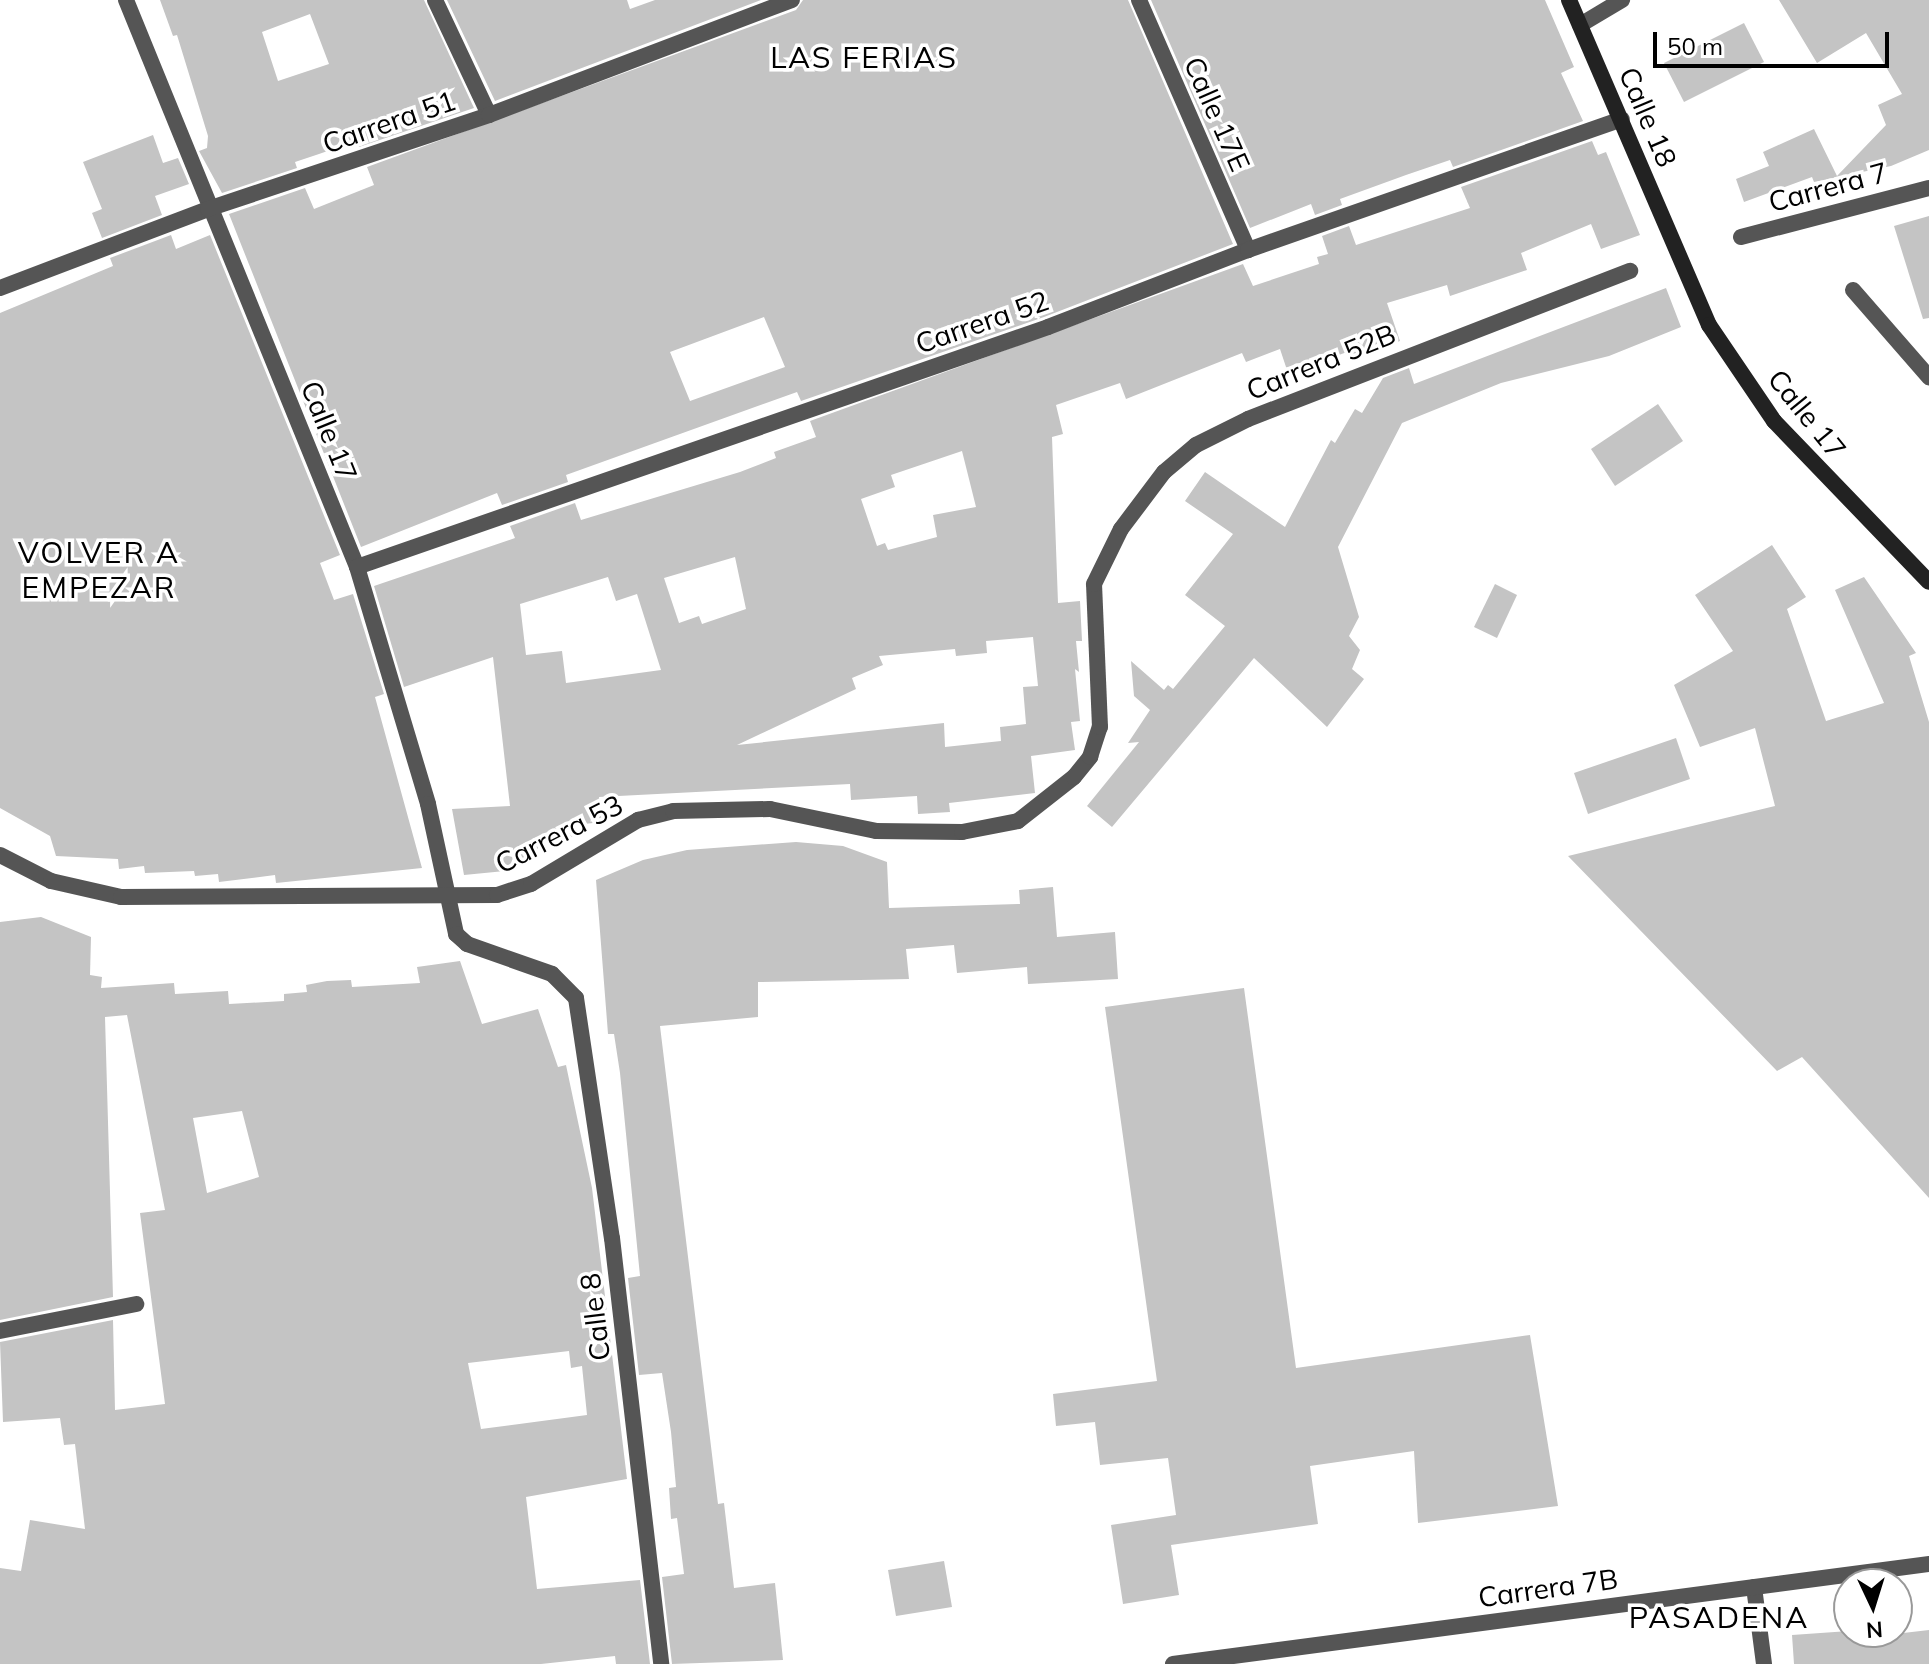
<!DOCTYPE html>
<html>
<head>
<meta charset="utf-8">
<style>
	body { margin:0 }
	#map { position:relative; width:1929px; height:1664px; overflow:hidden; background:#fff; font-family:Mulish,sans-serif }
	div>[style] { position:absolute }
	.building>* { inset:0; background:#c4c4c4 }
	.minor>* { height:16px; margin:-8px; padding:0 8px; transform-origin:8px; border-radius:8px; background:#555 }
	.secondary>* { height:16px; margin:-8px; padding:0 8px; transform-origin:8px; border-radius:8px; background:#222 }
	span { translate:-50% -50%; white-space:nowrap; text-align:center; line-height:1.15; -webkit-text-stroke:7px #fff; paint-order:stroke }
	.street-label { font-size:28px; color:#000 }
	.neighbourhood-label { font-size:30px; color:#000; letter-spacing:2px }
	.north { position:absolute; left:1833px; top:1568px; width:80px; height:80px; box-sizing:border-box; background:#fff; border:2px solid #999; border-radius:50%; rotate:176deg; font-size:22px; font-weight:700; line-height:32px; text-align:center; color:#000 }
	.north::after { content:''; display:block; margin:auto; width:28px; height:36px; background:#000; clip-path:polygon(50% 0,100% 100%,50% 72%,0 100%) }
	.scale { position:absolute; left:1653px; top:32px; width:236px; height:36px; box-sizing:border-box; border:4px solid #000; border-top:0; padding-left:10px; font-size:24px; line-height:28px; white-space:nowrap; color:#000; -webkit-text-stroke:6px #fff; paint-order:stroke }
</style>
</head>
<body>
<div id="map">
	<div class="building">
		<div style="clip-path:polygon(evenodd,160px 0,424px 0,474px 108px,359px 147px,356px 141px,319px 154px,295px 162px,297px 168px,222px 193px,199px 151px,207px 148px,208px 136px,177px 35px,173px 36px,160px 0,310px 14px,329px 64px,278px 81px,262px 32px,310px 14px)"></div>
		<div style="clip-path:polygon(447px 0,627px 0,630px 9px,655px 0,761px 0,495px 101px)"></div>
		<div style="clip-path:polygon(evenodd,803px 0,1128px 0,1233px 244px,1044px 317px,801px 401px,797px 392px,566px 475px,568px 482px,502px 505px,497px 493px,361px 547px,229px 214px,305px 188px,314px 209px,374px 185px,367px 167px,796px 10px,803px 0,764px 317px,785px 367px,690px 401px,670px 352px,764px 317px)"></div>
		<div style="clip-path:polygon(1151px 0,1545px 0,1574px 67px,1561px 73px,1583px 121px,1453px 167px,1450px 160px,1406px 175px,1340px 199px,1342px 205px,1315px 215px,1311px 204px,1250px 228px)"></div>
		<div style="clip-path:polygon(1779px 0,1929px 0,1929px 150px,1891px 166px,1814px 182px,1812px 177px,1744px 202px,1736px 179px,1769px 166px,1763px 152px,1814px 129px,1837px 176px,1886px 125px,1878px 105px,1902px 94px,1866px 33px,1817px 63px)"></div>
		<div style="clip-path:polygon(1744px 23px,1764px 62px,1684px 102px,1664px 63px)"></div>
		<div style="clip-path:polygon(153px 135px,163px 163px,178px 158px,189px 184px,155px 196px,162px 215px,102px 238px,92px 213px,102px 209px,83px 162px)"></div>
		<div style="clip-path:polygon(evenodd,1592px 141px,1598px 155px,1606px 152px,1640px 235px,1601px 249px,1591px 224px,1521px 253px,1527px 270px,1450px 296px,1447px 285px,1387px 303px,1400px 341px,1352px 357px,1350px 351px,1288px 373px,1280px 349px,1246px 362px,1242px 353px,1126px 399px,1120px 383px,1056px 405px,1063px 434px,1052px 437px,1058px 603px,1080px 601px,1082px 641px,1076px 641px,1079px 672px,1075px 669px,1080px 721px,1071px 722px,1075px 750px,1031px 756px,1035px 793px,949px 803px,950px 812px,918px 814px,917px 796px,851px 800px,850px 784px,599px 797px,602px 822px,575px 825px,577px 836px,548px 839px,514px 870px,464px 875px,452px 809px,510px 806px,493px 657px,404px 687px,374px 586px,515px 538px,510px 526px,575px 503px,581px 520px,740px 472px,776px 458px,774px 452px,816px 437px,810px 421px,1243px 264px,1253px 286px,1319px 264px,1317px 257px,1328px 254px,1322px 236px,1349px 226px,1356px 245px,1470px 208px,1461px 187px,1592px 141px,962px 451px,976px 507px,933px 515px,937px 537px,888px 550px,885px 543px,877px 546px,861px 499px,895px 487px,891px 475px,962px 451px,1592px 141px,735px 557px,746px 609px,702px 624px,699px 616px,679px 623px,664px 578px,735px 557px,1592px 141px,608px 577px,616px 601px,637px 594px,661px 670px,566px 683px,562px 651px,526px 655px,520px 604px,608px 577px,1592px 141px,1033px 637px,1038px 686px,1023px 687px,1026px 724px,1000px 727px,1001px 741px,945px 747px,944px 723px,737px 745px,856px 689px,852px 678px,883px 665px,879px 656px,955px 649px,956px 656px,987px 653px,986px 641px,1033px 637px)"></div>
		<div style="clip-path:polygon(1929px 216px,1929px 318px,1923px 319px,1894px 226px)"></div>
		<div style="clip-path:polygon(171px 235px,176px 249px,210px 235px,340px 555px,320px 563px,334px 600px,353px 594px,384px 694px,375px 697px,422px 868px,276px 883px,275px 875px,219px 882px,218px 874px,195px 876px,194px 871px,145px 873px,144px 866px,119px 869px,118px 859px,56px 856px,50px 836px,0 808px,0 313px,113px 266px,110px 258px)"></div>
		<div style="clip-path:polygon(1666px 288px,1681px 327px,1609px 356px,1501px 383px,1402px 423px,1338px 547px,1359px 617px,1349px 636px,1360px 650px,1352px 669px,1364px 679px,1327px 727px,1254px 658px,1112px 827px,1087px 806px,1139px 742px,1128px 743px,1150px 710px,1134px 696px,1131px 661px,1164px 690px,1168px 685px,1173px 689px,1225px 626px,1185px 595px,1233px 534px,1185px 501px,1205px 472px,1285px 527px,1331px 440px,1335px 443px,1355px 409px,1362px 413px,1383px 378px,1409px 368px,1414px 384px)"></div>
		<div style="clip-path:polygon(1658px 404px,1683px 441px,1615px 486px,1591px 449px)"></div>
		<div style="clip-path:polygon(1772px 545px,1806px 597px,1787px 609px,1826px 721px,1884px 703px,1835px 590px,1864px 577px,1916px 653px,1909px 656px,1929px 722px,1929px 1198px,1802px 1057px,1777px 1071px,1568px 856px,1775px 806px,1755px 728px,1700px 747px,1674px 685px,1733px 651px,1695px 595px)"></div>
		<div style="clip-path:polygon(1495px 584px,1517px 595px,1497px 638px,1474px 627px)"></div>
		<div style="clip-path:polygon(1676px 738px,1690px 779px,1588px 814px,1574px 773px)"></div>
		<div style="clip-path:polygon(796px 842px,843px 846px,887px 862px,889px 908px,1020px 904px,1019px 890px,1053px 887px,1057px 937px,1115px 932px,1118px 979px,1028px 984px,1027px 967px,957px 973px,954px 945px,906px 949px,909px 979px,758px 982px,758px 1017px,660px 1026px,718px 1504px,724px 1503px,734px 1588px,775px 1583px,783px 1660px,672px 1664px,662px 1577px,684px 1574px,677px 1518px,671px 1519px,669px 1488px,676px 1487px,671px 1432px,662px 1373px,639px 1375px,628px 1278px,640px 1276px,620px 1073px,614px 1034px,608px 1034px,596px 880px,643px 860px,687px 850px)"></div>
		<div style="clip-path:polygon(evenodd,41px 917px,91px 937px,90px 975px,102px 977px,101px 988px,174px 983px,175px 994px,228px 991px,229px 1004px,284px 1001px,284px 994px,307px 992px,306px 985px,327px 981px,351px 980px,352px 987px,420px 983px,417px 967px,460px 961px,482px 1024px,538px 1009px,558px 1067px,566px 1065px,592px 1188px,627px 1479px,526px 1497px,537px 1589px,640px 1580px,650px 1664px,616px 1664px,615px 1656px,541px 1664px,0 1664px,0 1568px,21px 1571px,30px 1520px,85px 1529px,75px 1444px,64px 1445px,60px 1418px,3px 1422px,0 1342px,113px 1320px,115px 1410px,165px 1404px,140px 1213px,165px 1210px,127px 1015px,105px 1017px,113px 1297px,0 1320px,0 922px,41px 917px,242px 1111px,259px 1177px,207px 1193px,193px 1118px,242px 1111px,41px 917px,569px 1351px,571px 1368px,582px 1366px,587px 1415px,481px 1429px,468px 1363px,569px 1351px)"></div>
		<div style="clip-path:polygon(1244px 988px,1296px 1368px,1530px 1335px,1558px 1506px,1418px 1523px,1414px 1451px,1310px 1466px,1318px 1524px,1171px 1545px,1179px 1595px,1123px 1604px,1111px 1525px,1176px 1515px,1168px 1458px,1100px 1465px,1095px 1422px,1056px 1426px,1053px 1394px,1157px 1381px,1105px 1007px)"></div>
		<div style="clip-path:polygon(944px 1561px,952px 1607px,896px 1616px,888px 1570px)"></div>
		<div style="clip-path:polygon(1929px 1630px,1929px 1664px,1794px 1664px,1792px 1635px,1849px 1631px,1868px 1632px,1869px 1637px)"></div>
	</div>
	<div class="minor">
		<div style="left:126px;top:0;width:612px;rotate:67.83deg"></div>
		<div style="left:357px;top:567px;width:247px;rotate:73.3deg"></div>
		<div style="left:428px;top:804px;width:133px;rotate:77.8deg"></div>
		<div style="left:456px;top:934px;width:15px;rotate:42deg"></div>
		<div style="left:467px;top:944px;width:90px;rotate:19.4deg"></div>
		<div style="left:552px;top:974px;width:34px;rotate:45deg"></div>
		<div style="left:576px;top:998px;width:243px;rotate:81.5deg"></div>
		<div style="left:612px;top:1238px;width:429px;rotate:83.4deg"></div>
		<div style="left:435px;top:0;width:127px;rotate:64.8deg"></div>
		<div style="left:1139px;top:0;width:273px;rotate:66.4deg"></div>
		<div style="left:1580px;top:25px;width:49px;rotate:-30.8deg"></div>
		<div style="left:1741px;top:237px;width:194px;rotate:-14.6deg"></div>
		<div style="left:0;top:288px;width:222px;rotate:-20.8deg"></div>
		<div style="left:208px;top:209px;width:296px;rotate:-18.5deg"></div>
		<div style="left:489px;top:115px;width:324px;rotate:-20.8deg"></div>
		<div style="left:1853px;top:290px;width:116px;rotate:48.9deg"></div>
		<div style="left:357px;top:567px;width:731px;rotate:-19.15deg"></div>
		<div style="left:1048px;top:327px;width:214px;rotate:-21.1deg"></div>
		<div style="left:1248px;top:250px;width:396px;rotate:-19.3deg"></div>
		<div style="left:0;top:855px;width:57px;rotate:27deg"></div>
		<div style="left:51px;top:881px;width:72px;rotate:12.9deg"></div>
		<div style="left:121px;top:897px;width:376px;rotate:-0.3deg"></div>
		<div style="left:497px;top:895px;width:36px;rotate:-18deg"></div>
		<div style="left:531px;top:884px;width:125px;rotate:-30.9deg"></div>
		<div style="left:638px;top:820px;width:36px;rotate:-14deg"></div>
		<div style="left:673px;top:811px;width:97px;rotate:-1.2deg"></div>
		<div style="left:770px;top:809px;width:108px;rotate:11.7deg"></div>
		<div style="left:876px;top:831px;width:86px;rotate:0.7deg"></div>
		<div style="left:962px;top:832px;width:57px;rotate:-11.1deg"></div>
		<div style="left:1018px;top:821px;width:71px;rotate:-38.2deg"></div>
		<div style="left:1074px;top:777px;width:26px;rotate:-51deg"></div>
		<div style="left:1090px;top:757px;width:32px;rotate:-72deg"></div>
		<div style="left:1100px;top:727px;width:143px;rotate:-92.4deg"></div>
		<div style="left:1094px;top:584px;width:61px;rotate:-63.9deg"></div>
		<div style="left:1121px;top:529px;width:71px;rotate:-53deg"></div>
		<div style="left:1164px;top:472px;width:42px;rotate:-40.2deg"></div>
		<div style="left:1196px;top:445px;width:58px;rotate:-26.6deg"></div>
		<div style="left:1248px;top:419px;width:410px;rotate:-21.2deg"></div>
		<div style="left:0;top:1331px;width:139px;rotate:-11.2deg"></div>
		<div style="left:1754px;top:1587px;width:78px;rotate:82.6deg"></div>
		<div style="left:1173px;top:1664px;width:763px;rotate:-7.54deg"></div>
	</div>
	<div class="secondary">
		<div style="left:1569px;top:0;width:354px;rotate:66.7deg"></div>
		<div style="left:1709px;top:325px;width:116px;rotate:55.9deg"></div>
		<div style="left:1774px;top:421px;width:223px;rotate:46.1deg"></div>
	</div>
	<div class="street-label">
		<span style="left:1217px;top:114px;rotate:66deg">Calle 17E</span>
		<span style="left:1648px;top:117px;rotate:67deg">Calle 18</span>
		<span style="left:389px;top:122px;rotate:-19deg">Carrera 51</span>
		<span style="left:1828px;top:187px;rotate:-15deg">Carrera 7</span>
		<span style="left:982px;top:322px;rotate:-19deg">Carrera 52</span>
		<span style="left:1321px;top:362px;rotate:-22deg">Carrera 52B</span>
		<span style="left:1807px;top:414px;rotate:51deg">Calle 17</span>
		<span style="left:329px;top:431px;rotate:68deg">Calle 17</span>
		<span style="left:559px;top:834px;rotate:-27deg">Carrera 53</span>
		<span style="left:595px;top:1317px;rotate:-97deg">Calle 8</span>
		<span style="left:1548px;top:1588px;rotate:-8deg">Carrera 7B</span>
	</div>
	<div class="neighbourhood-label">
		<span style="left:864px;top:57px">LAS FERIAS</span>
		<span style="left:99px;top:569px">VOLVER A<br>EMPEZAR</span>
		<span style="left:1719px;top:1617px">PASADENA</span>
	</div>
	<div class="north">N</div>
	<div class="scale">50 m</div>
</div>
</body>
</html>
